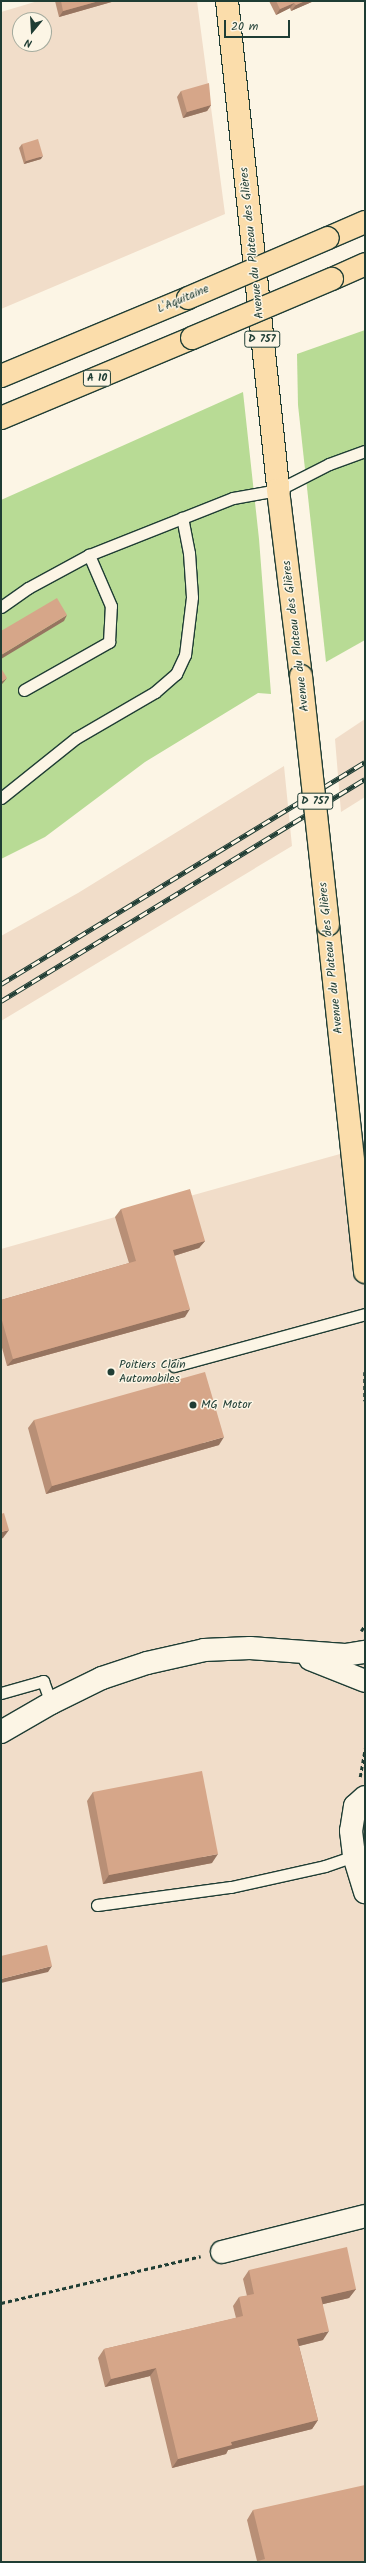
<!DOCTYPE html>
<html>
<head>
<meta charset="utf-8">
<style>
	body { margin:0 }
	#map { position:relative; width:366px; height:2563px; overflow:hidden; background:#fcf5e5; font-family:Kalam,sans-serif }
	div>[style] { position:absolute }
	.built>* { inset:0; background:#f1ddc9 }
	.green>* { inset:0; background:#b8db95 }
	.path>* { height:2.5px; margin-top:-1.25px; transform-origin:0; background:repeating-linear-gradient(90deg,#1f3d34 0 4px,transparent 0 7px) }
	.roads { filter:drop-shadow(1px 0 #1f3d34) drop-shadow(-1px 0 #1f3d34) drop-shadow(0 1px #1f3d34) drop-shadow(0 -1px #1f3d34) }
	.lane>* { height:11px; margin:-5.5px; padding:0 5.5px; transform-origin:5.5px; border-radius:5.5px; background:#fcf5e5 }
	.street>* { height:22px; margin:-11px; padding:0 11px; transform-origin:11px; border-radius:11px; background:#fcf5e5 }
	.primary>* { height:22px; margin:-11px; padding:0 11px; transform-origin:11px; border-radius:11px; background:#fbddab }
	.highway>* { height:22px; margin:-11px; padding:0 11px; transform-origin:11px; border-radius:11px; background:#fbddab }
	.rail>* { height:4.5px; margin-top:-2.25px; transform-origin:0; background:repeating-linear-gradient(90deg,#fcf5e5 0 9px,#1f3d34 0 18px); box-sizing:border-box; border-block:1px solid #1f3d34 }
	.bridges { filter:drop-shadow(1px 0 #1f3d34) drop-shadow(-1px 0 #1f3d34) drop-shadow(0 1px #1f3d34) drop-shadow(0 -1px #1f3d34) }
	.primary-bridge>* { height:22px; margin:-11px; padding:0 11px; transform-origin:11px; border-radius:11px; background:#fbddab }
	.highway-bridge>* { height:22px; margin:-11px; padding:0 11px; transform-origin:11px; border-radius:11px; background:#fbddab }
	.wall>* { inset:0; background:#b88f76 }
	.shaded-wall>* { inset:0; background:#967460 }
	.building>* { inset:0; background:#d6a689 }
	.dots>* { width:11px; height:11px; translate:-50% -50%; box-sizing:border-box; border:2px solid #fcf5e5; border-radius:50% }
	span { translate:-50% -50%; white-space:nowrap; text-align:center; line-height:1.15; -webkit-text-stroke:3px #fcf5e5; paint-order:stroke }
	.shield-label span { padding:1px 3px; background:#fcf5e5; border:1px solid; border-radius:3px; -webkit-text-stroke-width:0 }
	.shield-label { font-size:11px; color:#1f3d34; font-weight:700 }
	.street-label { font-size:12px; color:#1f3d34 }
	.poi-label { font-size:12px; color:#1f3d34 }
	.left { translate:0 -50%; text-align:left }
	.frame { position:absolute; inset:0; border:2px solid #1f3d34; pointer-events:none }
	.north { position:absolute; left:12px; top:12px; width:40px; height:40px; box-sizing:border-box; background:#fcf5e5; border:1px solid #a4ab9e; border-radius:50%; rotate:198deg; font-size:11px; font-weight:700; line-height:16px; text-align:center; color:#1f3d34 }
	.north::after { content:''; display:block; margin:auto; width:14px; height:18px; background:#1f3d34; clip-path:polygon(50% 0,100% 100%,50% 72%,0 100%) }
	.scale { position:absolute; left:224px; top:20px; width:66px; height:18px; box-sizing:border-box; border:2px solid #1f3d34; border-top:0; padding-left:5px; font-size:12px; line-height:14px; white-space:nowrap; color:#1f3d34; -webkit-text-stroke:3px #fcf5e5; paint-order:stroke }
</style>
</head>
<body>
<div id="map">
	<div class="built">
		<div style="clip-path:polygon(evenodd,38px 1px,197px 1px,225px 214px,1px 309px,1px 12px,38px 1px,20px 20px,44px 20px,44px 44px,20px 44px,20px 20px)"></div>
		<div style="clip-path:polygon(365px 719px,365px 797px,341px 812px,335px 739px)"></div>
		<div style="clip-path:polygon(284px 766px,292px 846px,1px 1021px,1px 936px,78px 893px)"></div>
		<div style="clip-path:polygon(365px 1147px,365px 2562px,1px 2562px,1px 1249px)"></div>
	</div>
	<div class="green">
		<div style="clip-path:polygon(365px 330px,365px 640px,326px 662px,298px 405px,297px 354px)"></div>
		<div style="clip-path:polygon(243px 392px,259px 539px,271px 694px,258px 693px,145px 762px,45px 837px,1px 859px,1px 500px)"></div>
	</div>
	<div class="path">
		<div style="left:365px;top:1372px;width:29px;rotate:90deg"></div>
		<div style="left:361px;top:1631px;width:7px;rotate:-56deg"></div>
		<div style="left:360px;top:1777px;width:29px;rotate:-80deg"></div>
		<div style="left:1px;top:2303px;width:205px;rotate:-13.2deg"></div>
	</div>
	<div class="roads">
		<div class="lane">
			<div style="left:1px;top:607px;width:33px;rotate:-35deg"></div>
			<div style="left:28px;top:588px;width:69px;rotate:-28.4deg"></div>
			<div style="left:89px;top:555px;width:155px;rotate:-21.6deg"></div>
			<div style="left:233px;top:498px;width:46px;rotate:-10.1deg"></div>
			<div style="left:278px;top:490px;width:57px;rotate:-27deg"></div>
			<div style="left:329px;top:464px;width:38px;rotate:-20deg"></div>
			<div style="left:24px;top:690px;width:98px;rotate:-29.5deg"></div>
			<div style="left:109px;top:642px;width:36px;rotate:-87deg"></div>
			<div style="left:111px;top:606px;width:56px;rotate:-113.3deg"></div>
			<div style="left:1px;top:798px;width:96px;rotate:-38.7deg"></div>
			<div style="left:76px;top:738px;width:91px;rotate:-30.2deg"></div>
			<div style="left:155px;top:692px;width:28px;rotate:-41deg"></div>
			<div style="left:176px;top:674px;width:21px;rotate:-65deg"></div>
			<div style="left:185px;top:655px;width:58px;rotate:-83.1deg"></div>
			<div style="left:192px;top:597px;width:44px;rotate:-93.9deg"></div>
			<div style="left:189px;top:553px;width:36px;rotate:-101deg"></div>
			<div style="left:174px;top:1366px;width:198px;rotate:-15.2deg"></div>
			<div style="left:1px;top:1693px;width:44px;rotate:-15.9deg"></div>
			<div style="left:43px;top:1681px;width:23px;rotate:70deg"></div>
			<div style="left:97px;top:1905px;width:135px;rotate:-7.7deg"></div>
			<div style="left:231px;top:1887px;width:96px;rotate:-12.6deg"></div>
			<div style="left:325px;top:1866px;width:31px;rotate:-19deg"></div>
		</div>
		<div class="street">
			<div style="left:310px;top:1659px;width:59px;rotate:21.8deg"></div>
			<div style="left:1px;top:1732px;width:58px;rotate:-30.1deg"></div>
			<div style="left:51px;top:1703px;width:57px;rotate:-26.1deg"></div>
			<div style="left:102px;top:1678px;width:47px;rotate:-18.4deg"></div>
			<div style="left:147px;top:1663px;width:58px;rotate:-12.8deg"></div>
			<div style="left:204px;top:1650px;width:46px;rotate:-2.5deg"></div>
			<div style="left:250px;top:1648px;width:95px;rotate:4.2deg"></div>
			<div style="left:345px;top:1655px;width:20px;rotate:-9deg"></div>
			<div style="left:365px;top:1797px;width:13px;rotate:138deg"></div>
			<div style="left:355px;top:1806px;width:25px;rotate:99deg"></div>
			<div style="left:351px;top:1831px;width:25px;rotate:83deg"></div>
			<div style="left:354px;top:1856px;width:38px;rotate:73deg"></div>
			<div style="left:222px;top:2252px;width:147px;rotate:-14.1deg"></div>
		</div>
		<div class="primary">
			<div style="left:227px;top:1px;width:492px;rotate:84deg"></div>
			<div style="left:278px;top:490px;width:187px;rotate:83deg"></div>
			<div style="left:328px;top:925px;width:349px;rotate:83.9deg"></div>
		</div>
		<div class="highway">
			<div style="left:328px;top:238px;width:40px;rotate:-23.4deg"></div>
			<div style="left:332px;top:279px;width:36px;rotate:-24deg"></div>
			<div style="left:1px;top:376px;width:203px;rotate:-22.6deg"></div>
			<div style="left:1px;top:418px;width:207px;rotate:-22.7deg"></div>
		</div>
	</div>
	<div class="rail">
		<div style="left:1px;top:984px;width:426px;rotate:-31.4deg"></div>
		<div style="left:1px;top:1001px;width:426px;rotate:-31.4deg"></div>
	</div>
	<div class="bridges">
		<div class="primary-bridge">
			<div style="left:301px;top:676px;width:250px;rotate:83.8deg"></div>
		</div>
		<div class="highway-bridge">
			<div style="left:188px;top:298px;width:152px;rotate:-23.2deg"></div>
			<div style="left:192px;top:338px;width:152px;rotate:-22.9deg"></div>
		</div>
	</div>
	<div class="wall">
		<div style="clip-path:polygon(55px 1px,115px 1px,59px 17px)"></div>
		<div style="clip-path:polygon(269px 1px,314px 1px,291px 11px,290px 8px,276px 15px)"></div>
		<div style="clip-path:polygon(181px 91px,211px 105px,207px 111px,183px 118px,177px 97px)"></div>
		<div style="clip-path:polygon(22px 144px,41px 159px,24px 164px,19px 148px)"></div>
		<div style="clip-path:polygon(121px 1209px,205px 1241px,199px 1248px,174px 1256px,185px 1317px,7px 1366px,1px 1344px,1px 1300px,129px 1263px,115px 1217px)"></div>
		<div style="clip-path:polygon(34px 1420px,219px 1445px,46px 1494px,28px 1428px)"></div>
		<div style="clip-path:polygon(93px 1792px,212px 1863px,103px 1884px,87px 1801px)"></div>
		<div style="clip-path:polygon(249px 2270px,356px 2289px,349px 2298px,323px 2304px,323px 2340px,299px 2346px,318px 2420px,312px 2429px,228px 2450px,226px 2454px,172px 2468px,150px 2376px,105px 2387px,98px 2358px,104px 2349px,236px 2318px,233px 2306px,239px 2297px,247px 2296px,243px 2279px)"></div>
		<div style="clip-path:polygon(253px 2510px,365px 2562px,257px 2561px,247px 2520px)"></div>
	</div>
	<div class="shaded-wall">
		<div style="clip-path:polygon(99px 1px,115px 1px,59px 17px,63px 11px)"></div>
		<div style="clip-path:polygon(305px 1px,314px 1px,291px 11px,296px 5px)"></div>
		<div style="clip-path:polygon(294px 3px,290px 8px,276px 15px,280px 9px)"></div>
		<div style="clip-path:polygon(211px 105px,207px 111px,183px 118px,187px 112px)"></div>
		<div style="clip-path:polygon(43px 156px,41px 159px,24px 164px,26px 161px)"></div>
		<div style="clip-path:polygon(67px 615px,64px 621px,1px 659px,1px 655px)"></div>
		<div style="clip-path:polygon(7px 678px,3px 683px,1px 685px,1px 682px)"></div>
		<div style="clip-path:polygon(205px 1241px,199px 1248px,167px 1258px,173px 1250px)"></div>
		<div style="clip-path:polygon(190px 1309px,185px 1317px,7px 1366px,13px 1359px)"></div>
		<div style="clip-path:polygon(224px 1437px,219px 1445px,46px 1494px,52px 1486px)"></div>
		<div style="clip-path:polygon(9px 1530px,3px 1538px,1px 1539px,1px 1532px)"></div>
		<div style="clip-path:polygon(218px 1854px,212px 1863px,103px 1884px,109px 1875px)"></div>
		<div style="clip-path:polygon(52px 1966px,48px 1972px,1px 1983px,1px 1979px)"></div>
		<div style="clip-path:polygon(356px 2289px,349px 2298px,315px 2306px,321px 2297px)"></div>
		<div style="clip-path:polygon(329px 2331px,323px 2340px,291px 2348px,297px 2339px)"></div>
		<div style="clip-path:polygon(156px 2368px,150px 2376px,105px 2387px,111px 2379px)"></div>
		<div style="clip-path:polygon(318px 2420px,312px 2429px,228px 2450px,226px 2454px,172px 2468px,178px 2459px,231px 2442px)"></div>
	</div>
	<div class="building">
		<div style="clip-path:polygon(61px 1px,99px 1px,63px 11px)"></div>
		<div style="clip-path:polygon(276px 1px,305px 1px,296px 5px,294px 3px,280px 9px)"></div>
		<div style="clip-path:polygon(209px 83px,211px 105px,187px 112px,181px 91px)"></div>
		<div style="clip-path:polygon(38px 139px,43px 156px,26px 161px,22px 144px)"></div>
		<div style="clip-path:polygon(57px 598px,67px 615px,1px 655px,1px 631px)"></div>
		<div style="clip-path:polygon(1px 668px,7px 678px,1px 682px)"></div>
		<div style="clip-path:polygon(190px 1189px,205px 1241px,173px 1250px,190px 1309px,13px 1359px,1px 1317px,1px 1300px,136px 1261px,121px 1209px)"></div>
		<div style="clip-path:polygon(205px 1372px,224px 1437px,52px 1486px,34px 1420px)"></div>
		<div style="clip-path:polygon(4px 1513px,9px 1530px,1px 1532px,1px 1514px)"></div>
		<div style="clip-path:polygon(202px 1771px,218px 1854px,109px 1875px,93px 1792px)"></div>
		<div style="clip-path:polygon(47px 1945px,52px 1966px,1px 1979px,1px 1956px)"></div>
		<div style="clip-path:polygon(347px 2247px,356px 2289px,321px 2297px,329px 2331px,297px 2339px,318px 2420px,231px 2442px,232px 2445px,178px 2459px,156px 2368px,111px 2379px,104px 2349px,243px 2316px,239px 2297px,254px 2294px,249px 2270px)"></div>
		<div style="clip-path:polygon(365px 2485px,365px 2562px,254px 2562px,265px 2559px,253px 2510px)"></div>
	</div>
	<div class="dots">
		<div style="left:111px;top:1372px;background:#1f3d34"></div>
		<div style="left:193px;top:1405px;background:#1f3d34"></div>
	</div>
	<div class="shield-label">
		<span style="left:262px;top:339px">D 757</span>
		<span style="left:97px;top:378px">A 10</span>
		<span style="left:315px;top:801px">D 757</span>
	</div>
	<div class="street-label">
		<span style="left:252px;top:243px;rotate:-96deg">Avenue du Plateau des Glières</span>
		<span style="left:183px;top:299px;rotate:-23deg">L'Aquitaine</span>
		<span style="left:296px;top:636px;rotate:-97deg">Avenue du Plateau des Glières</span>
		<span style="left:331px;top:958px;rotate:-96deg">Avenue du Plateau des Glières</span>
	</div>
	<div class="poi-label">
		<span class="left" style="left:119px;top:1372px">Poitiers Clain<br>Automobiles</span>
		<span class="left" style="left:201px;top:1405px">MG Motor</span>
	</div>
	<div class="frame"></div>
	<div class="north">N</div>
	<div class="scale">20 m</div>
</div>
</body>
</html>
